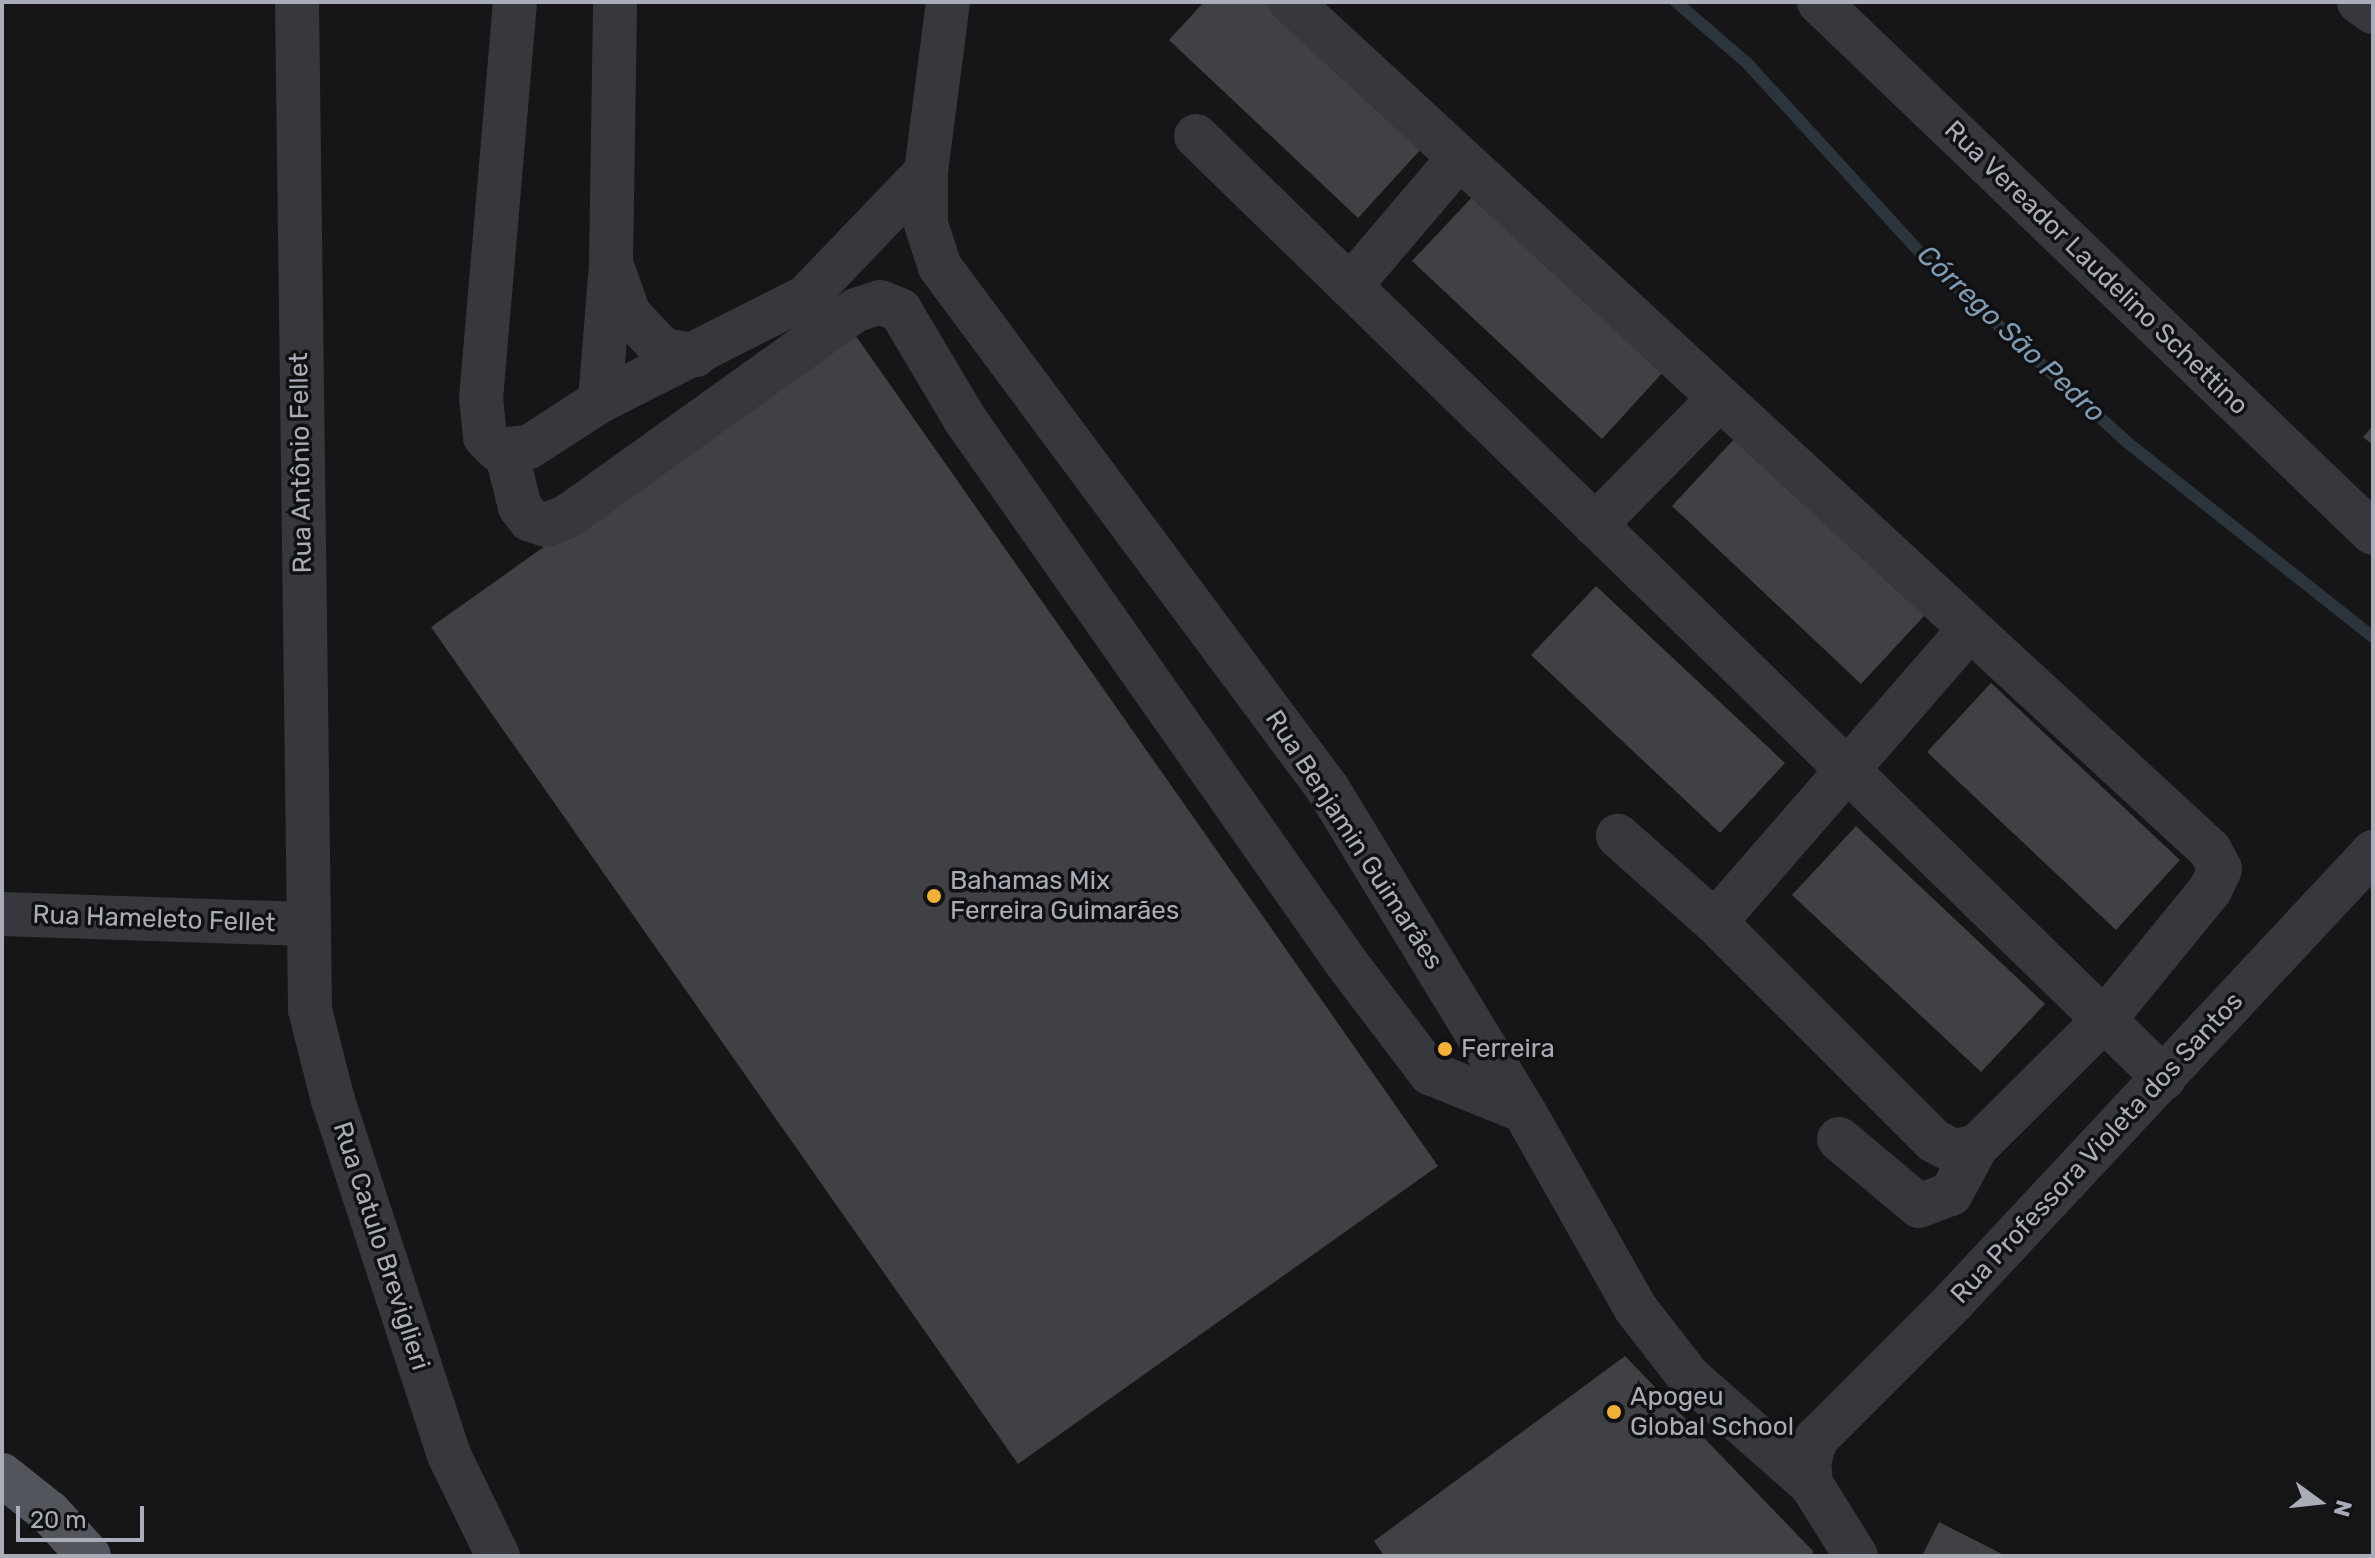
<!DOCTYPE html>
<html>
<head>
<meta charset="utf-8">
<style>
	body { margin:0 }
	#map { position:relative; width:2375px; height:1558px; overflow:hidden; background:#161618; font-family:Rubik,sans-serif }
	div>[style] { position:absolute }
	.stream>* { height:12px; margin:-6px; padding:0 6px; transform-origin:6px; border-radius:6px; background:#2c353c }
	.building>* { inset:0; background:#404145 }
	.minor>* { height:44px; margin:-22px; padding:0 22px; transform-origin:22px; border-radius:22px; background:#37383d }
	.major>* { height:44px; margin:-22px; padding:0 22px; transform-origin:22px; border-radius:22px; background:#53555c }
	.dots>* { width:22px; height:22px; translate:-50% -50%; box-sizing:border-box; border:4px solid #111113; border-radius:50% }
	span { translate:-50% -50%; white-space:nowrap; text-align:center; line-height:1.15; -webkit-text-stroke:7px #111113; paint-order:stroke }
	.street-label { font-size:26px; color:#a8adb8 }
	.poi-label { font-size:26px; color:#a8adb8 }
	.left { translate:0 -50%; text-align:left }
	.water-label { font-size:28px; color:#7f9bb3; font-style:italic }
	.frame { position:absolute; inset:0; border:4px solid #a8adb8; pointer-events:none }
	.north { position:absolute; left:2279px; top:1462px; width:80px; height:80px; -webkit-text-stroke:6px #111113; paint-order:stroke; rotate:105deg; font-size:22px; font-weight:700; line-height:32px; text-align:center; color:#a8adb8 }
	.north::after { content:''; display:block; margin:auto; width:28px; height:36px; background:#a8adb8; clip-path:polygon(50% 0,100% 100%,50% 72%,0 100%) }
	.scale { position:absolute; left:16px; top:1506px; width:128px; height:36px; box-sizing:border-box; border:4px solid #a8adb8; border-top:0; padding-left:10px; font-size:24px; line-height:28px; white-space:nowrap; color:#a8adb8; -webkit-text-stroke:6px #111113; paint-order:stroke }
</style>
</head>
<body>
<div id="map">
	<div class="stream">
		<div style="left:1676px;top:2px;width:94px;rotate:40.7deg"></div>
		<div style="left:1747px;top:63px;width:270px;rotate:47.6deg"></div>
		<div style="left:1929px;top:262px;width:269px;rotate:42.3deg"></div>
		<div style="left:2128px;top:443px;width:313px;rotate:38.4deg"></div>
	</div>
	<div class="building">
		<div style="clip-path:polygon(1204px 2px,1266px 2px,1422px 148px,1358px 218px,1169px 40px)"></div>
		<div style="clip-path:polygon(1476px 193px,1665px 370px,1602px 439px,1412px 261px)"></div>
		<div style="clip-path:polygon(851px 329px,1438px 1166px,1018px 1464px,431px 627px)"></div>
		<div style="clip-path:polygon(2373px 426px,2373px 445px,2363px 437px)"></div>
		<div style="clip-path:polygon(1735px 438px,1925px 615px,1861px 684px,1672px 506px)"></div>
		<div style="clip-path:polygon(1596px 586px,1785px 763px,1720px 833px,1531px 655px)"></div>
		<div style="clip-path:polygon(1991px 683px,2180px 860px,2116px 930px,1927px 752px)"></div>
		<div style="clip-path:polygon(1856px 826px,2045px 1004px,1981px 1072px,1792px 895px)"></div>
		<div style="clip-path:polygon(1625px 1356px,1813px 1551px,1812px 1556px,1384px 1556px,1374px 1541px)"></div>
		<div style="clip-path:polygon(1939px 1522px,2006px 1556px,1922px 1556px)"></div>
	</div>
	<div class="minor">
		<div style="left:297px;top:2px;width:1008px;rotate:89.26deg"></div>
		<div style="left:310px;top:1010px;width:93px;rotate:75.7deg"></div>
		<div style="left:333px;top:1100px;width:373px;rotate:71.9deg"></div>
		<div style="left:449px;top:1455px;width:112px;rotate:64.1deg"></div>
		<div style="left:515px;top:2px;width:397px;rotate:94.9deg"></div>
		<div style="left:481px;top:398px;width:39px;rotate:84deg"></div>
		<div style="left:485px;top:437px;width:18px;rotate:45deg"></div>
		<div style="left:498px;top:450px;width:31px;rotate:-6deg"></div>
		<div style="left:529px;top:447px;width:85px;rotate:-32.9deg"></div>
		<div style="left:600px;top:401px;width:231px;rotate:-26.8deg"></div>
		<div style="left:806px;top:297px;width:173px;rotate:-46.2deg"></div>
		<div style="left:948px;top:2px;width:171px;rotate:97.4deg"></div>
		<div style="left:926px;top:172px;width:52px;rotate:90deg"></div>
		<div style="left:926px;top:224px;width:45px;rotate:72deg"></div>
		<div style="left:940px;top:267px;width:650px;rotate:53.38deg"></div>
		<div style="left:1328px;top:789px;width:377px;rotate:58.7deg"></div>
		<div style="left:1524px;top:1111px;width:227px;rotate:60.5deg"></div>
		<div style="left:1636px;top:1309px;width:86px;rotate:52.1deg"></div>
		<div style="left:1689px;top:1377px;width:162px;rotate:41.3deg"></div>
		<div style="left:1811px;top:1484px;width:85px;rotate:58deg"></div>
		<div style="left:1291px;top:2px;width:1250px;rotate:42.7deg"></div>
		<div style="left:2210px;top:850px;width:21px;rotate:62deg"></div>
		<div style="left:2220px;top:869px;width:23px;rotate:115deg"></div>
		<div style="left:2210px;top:890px;width:168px;rotate:129.2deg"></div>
		<div style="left:2104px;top:1020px;width:180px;rotate:135.2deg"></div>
		<div style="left:1976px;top:1147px;width:23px;rotate:170deg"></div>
		<div style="left:1953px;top:1151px;width:21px;rotate:-152deg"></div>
		<div style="left:1934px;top:1141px;width:310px;rotate:-135deg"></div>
		<div style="left:1715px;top:922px;width:130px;rotate:-138.4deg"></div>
		<div style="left:1819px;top:2px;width:767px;rotate:43.79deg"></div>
		<div style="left:2359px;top:2px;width:17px;rotate:36deg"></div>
		<div style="left:1196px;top:136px;width:1351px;rotate:44.22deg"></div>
		<div style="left:613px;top:269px;width:48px;rotate:70.4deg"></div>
		<div style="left:629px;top:314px;width:50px;rotate:46.6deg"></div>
		<div style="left:663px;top:350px;width:33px;rotate:9deg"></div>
		<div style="left:1350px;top:286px;width:168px;rotate:-49.6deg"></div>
		<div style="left:600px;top:401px;width:138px;rotate:-85.4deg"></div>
		<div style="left:611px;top:263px;width:261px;rotate:-89.1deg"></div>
		<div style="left:506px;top:451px;width:58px;rotate:76deg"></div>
		<div style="left:520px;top:507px;width:16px;rotate:52deg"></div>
		<div style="left:530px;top:520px;width:17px;rotate:17deg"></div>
		<div style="left:546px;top:525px;width:24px;rotate:-22deg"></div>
		<div style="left:568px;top:516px;width:354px;rotate:-35.6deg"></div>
		<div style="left:856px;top:310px;width:25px;rotate:-18deg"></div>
		<div style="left:880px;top:302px;width:22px;rotate:22deg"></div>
		<div style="left:900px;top:310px;width:126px;rotate:59.3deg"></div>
		<div style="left:964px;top:418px;width:663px;rotate:54.94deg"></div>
		<div style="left:1345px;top:961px;width:141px;rotate:52.8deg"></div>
		<div style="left:1430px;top:1073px;width:101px;rotate:22deg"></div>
		<div style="left:1595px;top:525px;width:178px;rotate:-45.5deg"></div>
		<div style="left:2px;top:914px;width:304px;rotate:1.9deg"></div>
		<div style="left:1715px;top:922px;width:388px;rotate:-49deg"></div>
		<div style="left:1839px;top:1139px;width:104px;rotate:39.9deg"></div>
		<div style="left:1919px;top:1206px;width:34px;rotate:-21deg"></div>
		<div style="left:1951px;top:1194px;width:53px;rotate:-62deg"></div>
		<div style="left:1811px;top:1484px;width:22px;rotate:-95deg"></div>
		<div style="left:1809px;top:1462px;width:24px;rotate:-73deg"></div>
		<div style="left:1816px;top:1439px;width:194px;rotate:-45deg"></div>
		<div style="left:1953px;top:1302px;width:616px;rotate:-46.97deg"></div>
	</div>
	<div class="major">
		<div style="left:2px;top:1475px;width:61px;rotate:38.4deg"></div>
		<div style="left:50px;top:1513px;width:58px;rotate:47.8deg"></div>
	</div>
	<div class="dots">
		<div style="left:934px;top:896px;background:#f2b134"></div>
		<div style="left:1445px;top:1049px;background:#f2b134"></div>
		<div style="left:1614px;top:1412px;background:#f2b134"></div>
	</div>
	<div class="street-label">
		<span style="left:2096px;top:268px;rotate:44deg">Rua Vereador Laudelino Schettino</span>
		<span style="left:301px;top:463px;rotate:-91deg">Rua Antônio Fellet</span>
		<span style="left:1354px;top:840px;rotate:57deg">Rua Benjamin Guimarães</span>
		<span style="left:154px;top:919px;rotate:2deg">Rua Hameleto Fellet</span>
		<span style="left:2097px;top:1148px;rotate:-47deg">Rua Professora Violeta dos Santos</span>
		<span style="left:381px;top:1246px;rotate:72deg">Rua Catulo Breviglieri</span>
	</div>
	<div class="poi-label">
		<span class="left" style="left:950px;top:896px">Bahamas Mix<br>Ferreira Guimarães</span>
		<span class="left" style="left:1461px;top:1049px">Ferreira</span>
		<span class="left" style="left:1630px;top:1412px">Apogeu<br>Global School</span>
	</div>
	<div class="water-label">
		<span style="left:2011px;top:334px;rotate:43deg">Córrego São Pedro</span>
	</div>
	<div class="frame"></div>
	<div class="north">N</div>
	<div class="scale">20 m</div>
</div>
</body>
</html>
